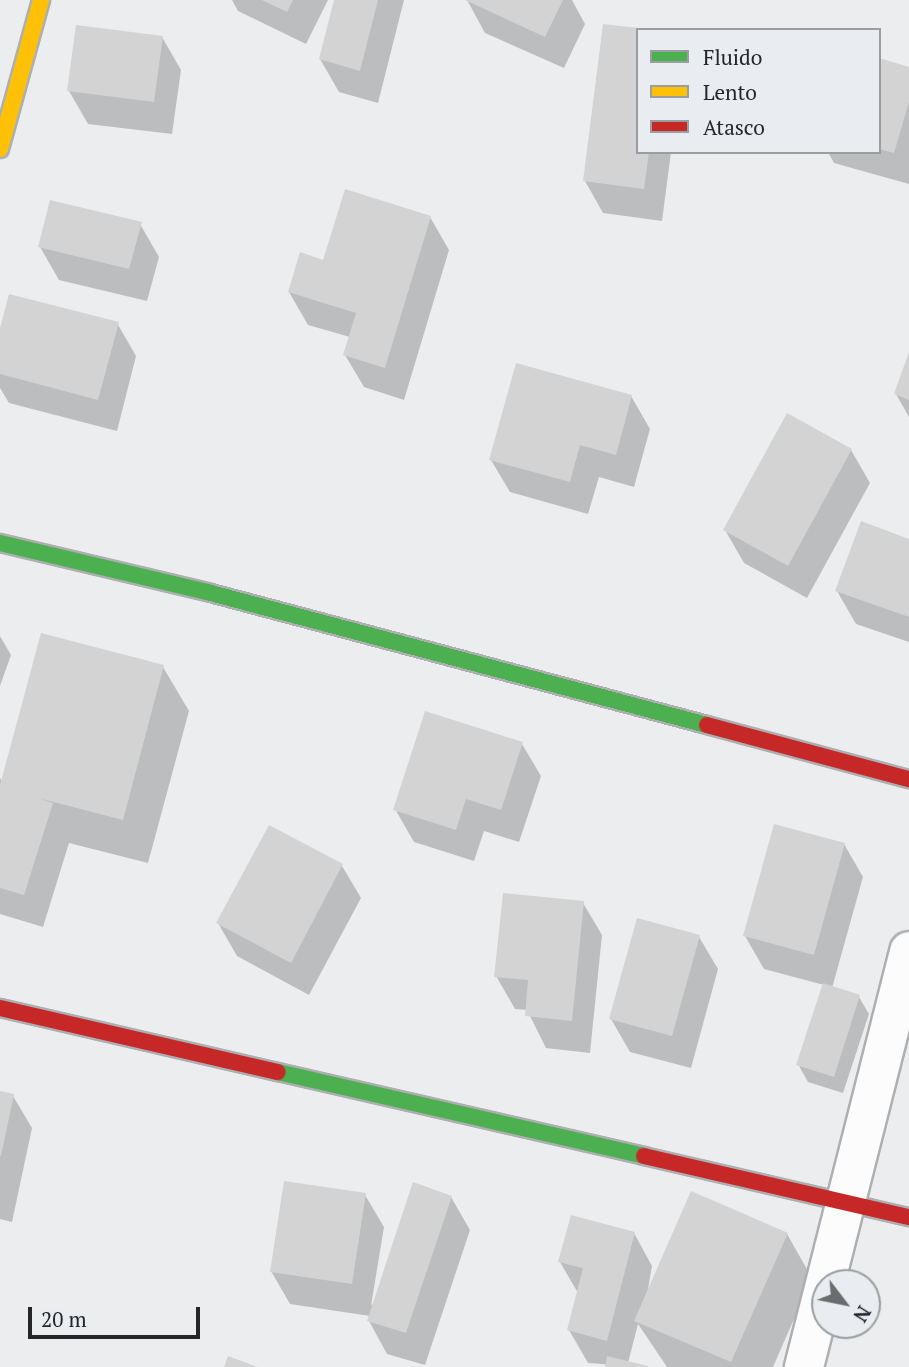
<!DOCTYPE html>
<html>
<head>
<meta charset="utf-8">
<style>
	body { margin:0 }
	#map { position:relative; width:909px; height:1367px; overflow:hidden; background:#ebedef; font-family:"PT Serif",serif }
	div>[style] { position:absolute }
	.shadow>* { inset:0; background:#0003 }
	.building>* { inset:0; background:#d3d3d3 }
	.roads { filter:drop-shadow(2px 0 #adafb1) drop-shadow(-2px 0 #adafb1) drop-shadow(0 2px #adafb1) drop-shadow(0 -2px #adafb1) }
	.street>* { height:38px; margin:-19px; padding:0 19px; transform-origin:19px; border-radius:19px; background:#fcfcfd }
	.fast>* { height:16px; margin:-8px; padding:0 8px; transform-origin:8px; border-radius:8px; background:#4caf50 }
	.slow>* { height:16px; margin:-8px; padding:0 8px; transform-origin:8px; border-radius:8px; background:#ffc107 }
	.jam>* { height:16px; margin:-8px; padding:0 8px; transform-origin:8px; border-radius:8px; background:#c62828 }
	span { translate:-50% -50%; white-space:nowrap; text-align:center; line-height:1.15; -webkit-text-stroke:7px #e9ecf1; paint-order:stroke }
	.legend { position:absolute; left:636px; top:28px; width:245px; height:126px; box-sizing:border-box; background:#e9ecf1; border:2px solid #9b9da0; margin:0; padding:9px 12px; list-style:none; font-size:21px; color:#252627 }
	.legend li { display:flex; align-items:center; gap:14px; height:35px }
	.legend b { width:35px; border:2px solid #9b9da0 }
	.north { position:absolute; left:811px; top:1269px; width:70px; height:70px; box-sizing:border-box; background:#e9ecf1; border:2px solid #9b9da0; border-radius:50%; rotate:122deg; font-size:19px; font-weight:700; line-height:28px; text-align:center; color:#252627 }
	.north::after { content:''; display:block; margin:auto; width:24px; height:32px; background:#6a6c6d; clip-path:polygon(50% 0,100% 100%,50% 72%,0 100%) }
	.scale { position:absolute; left:28px; top:1307px; width:172px; height:32px; box-sizing:border-box; border:4px solid #252627; border-top:0; padding-left:9px; font-size:21px; line-height:24px; white-space:nowrap; color:#252627; -webkit-text-stroke:5px #e9ecf1; paint-order:stroke }
</style>
</head>
<body>
<div id="map">
	<div class="shadow">
		<div style="clip-path:polygon(232px 0,328px 0,306px 44px,238px 11px)"></div>
		<div style="clip-path:polygon(336px 0,404px 0,378px 103px,339px 92px,320px 59px)"></div>
		<div style="clip-path:polygon(467px 0,572px 0,585px 24px,564px 68px,485px 33px)"></div>
		<div style="clip-path:polygon(604px 26px,639px 30px,638px 152px,671px 152px,662px 221px,603px 213px,585px 181px)"></div>
		<div style="clip-path:polygon(162px 37px,181px 70px,172px 134px,88px 124px,69px 91px)"></div>
		<div style="clip-path:polygon(879px 60px,909px 68px,909px 184px,834px 163px,828px 152px,879px 152px)"></div>
		<div style="clip-path:polygon(430px 217px,449px 250px,404px 400px,364px 387px,345px 355px,350px 337px,308px 325px,289px 292px,325px 262px)"></div>
		<div style="clip-path:polygon(140px 224px,159px 257px,147px 301px,59px 280px,40px 247px)"></div>
		<div style="clip-path:polygon(117px 323px,136px 356px,117px 431px,9px 403px,0 388px,0 334px)"></div>
		<div style="clip-path:polygon(909px 356px,909px 417px,896px 394px)"></div>
		<div style="clip-path:polygon(631px 396px,650px 429px,634px 487px,599px 477px,588px 514px,510px 492px,491px 460px)"></div>
		<div style="clip-path:polygon(851px 450px,870px 483px,807px 598px,744px 563px,725px 530px)"></div>
		<div style="clip-path:polygon(909px 541px,909px 642px,856px 624px,837px 591px)"></div>
		<div style="clip-path:polygon(0 636px,11px 655px,0 686px)"></div>
		<div style="clip-path:polygon(163px 667px,189px 711px,148px 863px,69px 843px,43px 927px,0 914px,0 778px,3px 783px)"></div>
		<div style="clip-path:polygon(522px 744px,541px 776px,519px 842px,484px 831px,474px 861px,414px 842px,395px 809px)"></div>
		<div style="clip-path:polygon(844px 844px,863px 877px,832px 988px,859px 997px,869px 1014px,843px 1093px,808px 1082px,798px 1064px,824px 985px,764px 969px,745px 936px)"></div>
		<div style="clip-path:polygon(342px 866px,361px 898px,309px 995px,237px 956px,218px 923px)"></div>
		<div style="clip-path:polygon(583px 903px,602px 935px,590px 1053px,546px 1048px,527px 1010px,515px 1009px,496px 976px)"></div>
		<div style="clip-path:polygon(699px 937px,718px 969px,691px 1068px,630px 1052px,611px 1019px)"></div>
		<div style="clip-path:polygon(0 1093px,13px 1096px,32px 1128px,12px 1222px,0 1219px)"></div>
		<div style="clip-path:polygon(365px 1195px,384px 1227px,371px 1306px,451px 1197px,470px 1230px,425px 1365px,387px 1354px,369px 1321px,370px 1316px,290px 1304px,271px 1271px)"></div>
		<div style="clip-path:polygon(634px 1233px,652px 1266px,647px 1295px,787px 1234px,812px 1278px,773px 1367px,667px 1367px,638px 1324px,628px 1363px,644px 1367px,588px 1363px,569px 1330px,578px 1293px,560px 1262px)"></div>
	</div>
	<div class="building">
		<div style="clip-path:polygon(262px 0,293px 0,287px 12px)"></div>
		<div style="clip-path:polygon(334px 0,378px 0,360px 71px,319px 59px)"></div>
		<div style="clip-path:polygon(465px 0,563px 0,545px 37px)"></div>
		<div style="clip-path:polygon(603px 24px,638px 28px,638px 152px,649px 152px,644px 189px,583px 181px)"></div>
		<div style="clip-path:polygon(76px 25px,163px 36px,154px 102px,67px 91px)"></div>
		<div style="clip-path:polygon(879px 58px,909px 67px,909px 102px,894px 153px,879px 149px)"></div>
		<div style="clip-path:polygon(345px 189px,431px 216px,385px 368px,343px 355px,356px 313px,288px 292px,300px 252px,323px 260px)"></div>
		<div style="clip-path:polygon(50px 200px,142px 222px,129px 269px,38px 247px)"></div>
		<div style="clip-path:polygon(9px 294px,119px 322px,98px 400px,0 374px,0 328px)"></div>
		<div style="clip-path:polygon(909px 352px,909px 400px,894px 394px)"></div>
		<div style="clip-path:polygon(516px 363px,632px 395px,616px 455px,580px 445px,570px 482px,489px 460px)"></div>
		<div style="clip-path:polygon(787px 413px,852px 449px,788px 566px,723px 530px)"></div>
		<div style="clip-path:polygon(861px 521px,909px 539px,909px 617px,835px 591px)"></div>
		<div style="clip-path:polygon(41px 633px,164px 665px,123px 820px,38px 798px,53px 803px,24px 895px,0 888px,0 785px)"></div>
		<div style="clip-path:polygon(425px 711px,523px 742px,501px 810px,466px 799px,456px 830px,393px 810px)"></div>
		<div style="clip-path:polygon(774px 824px,845px 843px,814px 955px,743px 936px)"></div>
		<div style="clip-path:polygon(269px 825px,343px 864px,291px 963px,216px 923px)"></div>
		<div style="clip-path:polygon(503px 893px,584px 901px,572px 1021px,525px 1016px,528px 980px,494px 977px)"></div>
		<div style="clip-path:polygon(637px 918px,700px 935px,672px 1036px,609px 1019px)"></div>
		<div style="clip-path:polygon(823px 983px,860px 995px,834px 1077px,796px 1065px)"></div>
		<div style="clip-path:polygon(0 1091px,14px 1094px,1px 1156px,0 1156px)"></div>
		<div style="clip-path:polygon(284px 1181px,366px 1193px,352px 1284px,270px 1272px)"></div>
		<div style="clip-path:polygon(413px 1182px,452px 1196px,406px 1333px,367px 1321px)"></div>
		<div style="clip-path:polygon(691px 1191px,788px 1233px,731px 1362px,634px 1321px)"></div>
		<div style="clip-path:polygon(571px 1215px,635px 1232px,607px 1341px,567px 1330px,583px 1268px,558px 1262px)"></div>
		<div style="clip-path:polygon(228px 1356px,257px 1367px,224px 1367px)"></div>
		<div style="clip-path:polygon(607px 1356px,648px 1366px,648px 1367px,605px 1367px)"></div>
	</div>
	<div class="roads">
		<div class="street">
			<div style="left:804px;top:1367px;width:429px;rotate:-75.8deg"></div>
		</div>
		<div class="fast">
			<div style="left:0;top:543px;width:213px;rotate:13.3deg"></div>
			<div style="left:207px;top:592px;width:517px;rotate:14.9deg"></div>
			<div style="left:278px;top:1072px;width:376px;rotate:12.9deg"></div>
		</div>
		<div class="slow">
			<div style="left:0;top:149px;width:155px;rotate:-74.6deg"></div>
		</div>
		<div class="jam">
			<div style="left:707px;top:725px;width:209px;rotate:15deg"></div>
			<div style="left:0;top:1008px;width:285px;rotate:13deg"></div>
			<div style="left:644px;top:1156px;width:272px;rotate:13deg"></div>
		</div>
	</div>
	<ul class="legend">
	<li><b style="height:9px;background:#4caf50"></b>Fluido</li>
	<li><b style="height:9px;background:#ffc107"></b>Lento</li>
	<li><b style="height:9px;background:#c62828"></b>Atasco</li>
	</ul>
	<div class="north">N</div>
	<div class="scale">20 m</div>
</div>
</body>
</html>
